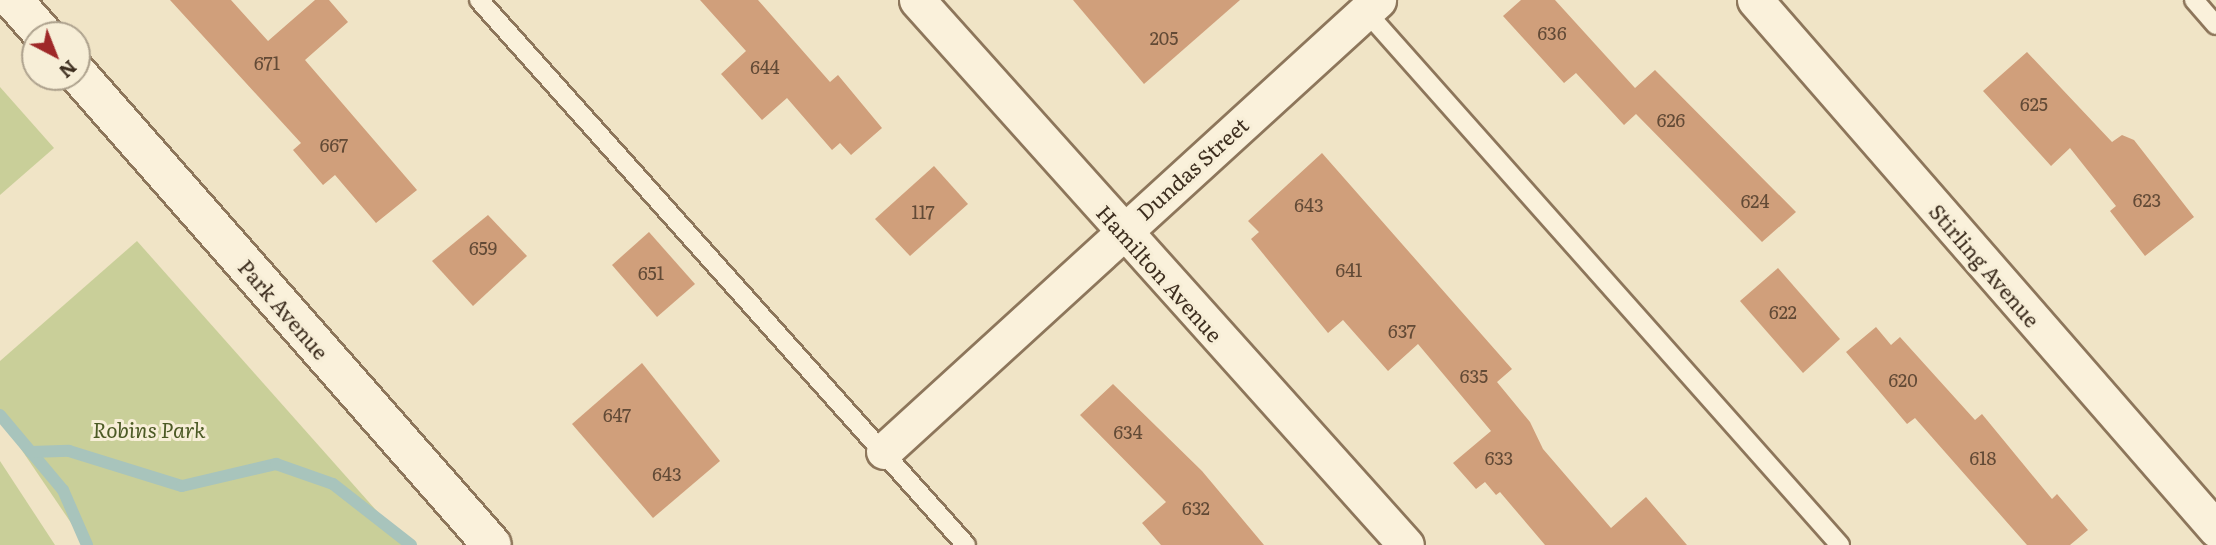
<!DOCTYPE html>
<html>
<head>
<meta charset="utf-8">
<style>
	body { margin:0 }
	#map { position:relative; width:2216px; height:545px; overflow:hidden; background:#f0e4c6; font-family:Literata,serif }
	div>[style] { position:absolute }
	.green>* { inset:0; background:#c9cf99 }
	.stream>* { height:12px; margin:-6px; padding:0 6px; transform-origin:6px; border-radius:6px; background:#a8c4bc }
	.building>* { inset:0; background:#d09f7b }
	.roads { filter:drop-shadow(2px 0 #8d765b) drop-shadow(-2px 0 #8d765b) drop-shadow(0 2px #8d765b) drop-shadow(0 -2px #8d765b) }
	.lane>* { height:18px; margin:-9px; padding:0 9px; transform-origin:9px; border-radius:9px; background:#faf1db }
	.street>* { height:35px; margin:-17.5px; padding:0 17.5px; transform-origin:17.5px; border-radius:17.5px; background:#faf1db }
	.secondary>* { height:38px; margin:-19px; padding:0 19px; transform-origin:19px; border-radius:19px; background:#faf1db }
	span { translate:-50% -50%; white-space:nowrap; text-align:center; line-height:1.15; -webkit-text-stroke:6px #f7eed7; paint-order:stroke }
	.number-label { font-size:18px; color:#624a36 }
	.number-label span { -webkit-text-stroke-width:0 }
	.street-label { font-size:21px; color:#3d2e1f }
	.park-label { font-size:21px; color:#4c5a25; font-style:italic }
	.north { position:absolute; left:21px; top:21px; width:70px; height:70px; box-sizing:border-box; background:#f7eed7; border:2px solid #ada18d; border-radius:50%; rotate:138deg; font-size:19px; font-weight:700; line-height:28px; text-align:center; color:#3d2e1f }
	.north::after { content:''; display:block; margin:auto; width:24px; height:32px; background:#9f2828; clip-path:polygon(50% 0,100% 100%,50% 72%,0 100%) }
</style>
</head>
<body>
<div id="map">
	<div class="green">
		<div style="clip-path:polygon(0 87px,54px 148px,0 195px)"></div>
		<div style="clip-path:polygon(137px 241px,407px 545px,86px 545px,0 418px,0 361px)"></div>
		<div style="clip-path:polygon(0 461px,55px 545px,0 545px)"></div>
	</div>
	<div class="stream">
		<div style="left:0;top:415px;width:98px;rotate:50deg"></div>
		<div style="left:63px;top:490px;width:60px;rotate:66.4deg"></div>
		<div style="left:31px;top:452px;width:38px;rotate:-2deg"></div>
		<div style="left:69px;top:451px;width:118px;rotate:17.2deg"></div>
		<div style="left:182px;top:486px;width:97px;rotate:-13.2deg"></div>
		<div style="left:276px;top:464px;width:60px;rotate:19.3deg"></div>
		<div style="left:333px;top:484px;width:99px;rotate:38deg"></div>
	</div>
	<div class="building">
		<div style="clip-path:polygon(170px 0,231px 0,268px 41px,315px 0,329px 0,348px 22px,305px 60px,417px 190px,376px 223px,335px 175px,323px 185px,293px 150px,301px 143px)"></div>
		<div style="clip-path:polygon(700px 0,758px 0,830px 82px,838px 75px,882px 128px,851px 155px,840px 143px,832px 150px,787px 98px,762px 120px,721px 74px,746px 51px)"></div>
		<div style="clip-path:polygon(1073px 0,1240px 0,1144px 84px)"></div>
		<div style="clip-path:polygon(1521px 0,1555px 0,1635px 88px,1655px 70px,1796px 212px,1762px 242px,1636px 114px,1624px 125px,1576px 73px,1564px 83px,1503px 16px)"></div>
		<div style="clip-path:polygon(2027px 52px,2112px 142px,2122px 135px,2134px 140px,2194px 217px,2145px 256px,2110px 211px,2116px 206px,2070px 148px,2051px 166px,1983px 91px)"></div>
		<div style="clip-path:polygon(1322px 153px,1512px 369px,1497px 382px,1530px 422px,1543px 449px,1611px 528px,1646px 497px,1687px 545px,1545px 545px,1500px 492px,1496px 495px,1485px 482px,1476px 489px,1453px 463px,1491px 431px,1418px 344px,1388px 371px,1343px 320px,1328px 333px,1251px 239px,1259px 232px,1248px 221px)"></div>
		<div style="clip-path:polygon(934px 166px,968px 204px,910px 256px,875px 219px)"></div>
		<div style="clip-path:polygon(488px 215px,527px 256px,473px 306px,432px 261px)"></div>
		<div style="clip-path:polygon(649px 232px,695px 284px,657px 317px,612px 265px)"></div>
		<div style="clip-path:polygon(1778px 268px,1840px 339px,1803px 373px,1740px 301px)"></div>
		<div style="clip-path:polygon(1876px 327px,1891px 345px,1900px 337px,1975px 420px,1982px 414px,2052px 499px,2057px 494px,2088px 530px,2070px 545px,2027px 545px,1915px 418px,1907px 424px,1846px 352px)"></div>
		<div style="clip-path:polygon(642px 363px,720px 461px,653px 518px,572px 424px)"></div>
		<div style="clip-path:polygon(1113px 384px,1202px 471px,1264px 545px,1161px 545px,1142px 523px,1166px 502px,1080px 415px)"></div>
	</div>
	<div class="roads">
		<div class="lane">
			<div style="left:479px;top:0;width:731px;rotate:48.22deg"></div>
			<div style="left:2194px;top:0;width:33px;rotate:49deg"></div>
			<div style="left:1361px;top:6px;width:721px;rotate:48.37deg"></div>
		</div>
		<div class="street">
			<div style="left:917px;top:0;width:732px;rotate:48.1deg"></div>
			<div style="left:1755px;top:0;width:702px;rotate:48.93deg"></div>
			<div style="left:884px;top:451px;width:669px;rotate:-42.39deg"></div>
		</div>
		<div class="secondary">
			<div style="left:13px;top:0;width:47px;rotate:48.5deg"></div>
			<div style="left:77px;top:73px;width:628px;rotate:48.68deg"></div>
		</div>
	</div>
	<div class="number-label">
		<span style="left:1552px;top:33px">636</span>
		<span style="left:1164px;top:38px">205</span>
		<span style="left:267px;top:63px">671</span>
		<span style="left:765px;top:67px">644</span>
		<span style="left:2034px;top:104px">625</span>
		<span style="left:1671px;top:120px">626</span>
		<span style="left:334px;top:145px">667</span>
		<span style="left:2147px;top:200px">623</span>
		<span style="left:1755px;top:201px">624</span>
		<span style="left:1309px;top:205px">643</span>
		<span style="left:923px;top:212px">117</span>
		<span style="left:483px;top:248px">659</span>
		<span style="left:1349px;top:270px">641</span>
		<span style="left:651px;top:273px">651</span>
		<span style="left:1783px;top:312px">622</span>
		<span style="left:1402px;top:331px">637</span>
		<span style="left:1474px;top:376px">635</span>
		<span style="left:1903px;top:380px">620</span>
		<span style="left:617px;top:415px">647</span>
		<span style="left:1128px;top:432px">634</span>
		<span style="left:1499px;top:458px">633</span>
		<span style="left:1983px;top:458px">618</span>
		<span style="left:667px;top:474px">643</span>
		<span style="left:1196px;top:508px">632</span>
	</div>
	<div class="street-label">
		<span style="left:1192px;top:168px;rotate:-42deg">Dundas Street</span>
		<span style="left:1985px;top:265px;rotate:49deg">Stirling Avenue</span>
		<span style="left:1160px;top:273px;rotate:48deg">Hamilton Avenue</span>
		<span style="left:284px;top:309px;rotate:49deg">Park Avenue</span>
	</div>
	<div class="park-label">
		<span style="left:149px;top:429px">Robins Park</span>
	</div>
	<div class="north">N</div>
</div>
</body>
</html>
